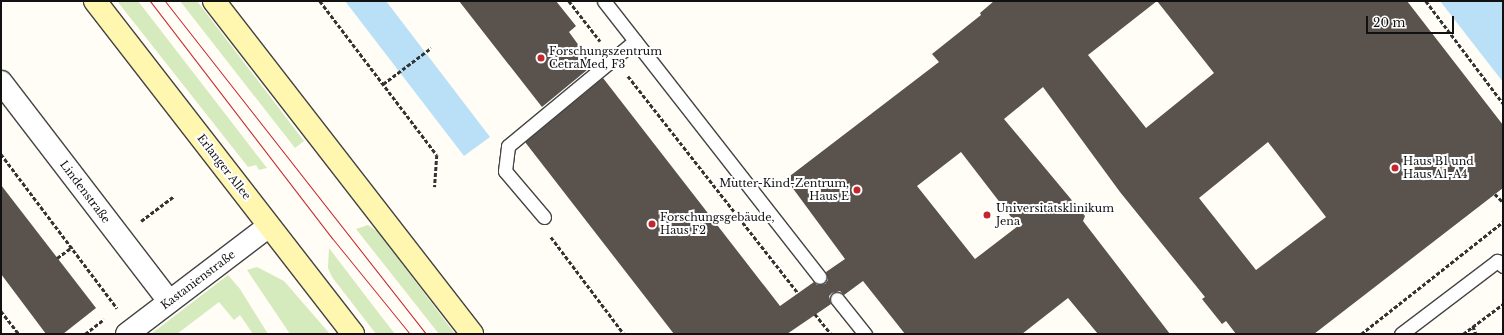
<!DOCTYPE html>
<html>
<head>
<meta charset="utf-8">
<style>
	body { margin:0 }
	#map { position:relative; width:1504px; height:335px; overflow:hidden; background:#fffdf5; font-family:"Libre Baskerville",serif }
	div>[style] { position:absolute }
	.green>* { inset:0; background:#d5ebbd }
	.water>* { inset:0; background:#b9e0f7 }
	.building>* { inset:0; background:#5a524d }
	.path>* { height:2.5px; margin-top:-1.25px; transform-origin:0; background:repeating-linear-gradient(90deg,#333 0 4px,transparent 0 6px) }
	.roads { filter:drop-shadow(1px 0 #444) drop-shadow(-1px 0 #444) drop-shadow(0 1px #444) drop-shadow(0 -1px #444) }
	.service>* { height:13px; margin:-6.5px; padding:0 6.5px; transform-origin:6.5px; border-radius:6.5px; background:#fff }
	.minor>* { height:22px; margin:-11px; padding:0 11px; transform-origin:11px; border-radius:11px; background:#fff }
	.secondary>* { height:22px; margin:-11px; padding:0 11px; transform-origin:11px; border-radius:11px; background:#fff6b0 }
	.tram>* { height:1px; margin:-0.5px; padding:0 0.5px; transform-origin:0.5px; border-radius:0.5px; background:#c4262e }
	.dots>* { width:11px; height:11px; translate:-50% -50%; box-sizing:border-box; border:2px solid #fff; border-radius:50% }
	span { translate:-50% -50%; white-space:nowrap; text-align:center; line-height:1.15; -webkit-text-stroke:4px #fff; paint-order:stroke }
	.poi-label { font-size:11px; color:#111 }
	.left { translate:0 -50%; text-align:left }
	.right { translate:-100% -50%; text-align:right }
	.street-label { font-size:11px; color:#111 }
	.frame { position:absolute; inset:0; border:2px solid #111; pointer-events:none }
	.scale { position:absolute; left:1366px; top:16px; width:88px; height:18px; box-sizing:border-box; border:2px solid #111; border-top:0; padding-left:5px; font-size:12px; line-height:14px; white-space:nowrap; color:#111; -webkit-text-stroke:3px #fff; paint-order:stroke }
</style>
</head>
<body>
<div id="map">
	<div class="green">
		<div style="clip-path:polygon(117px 1px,138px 1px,267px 168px,259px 170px,256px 165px,248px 167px)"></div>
		<div style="clip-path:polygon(180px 1px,197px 1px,304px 141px,295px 148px)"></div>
		<div style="clip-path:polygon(368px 225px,378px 232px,455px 334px,439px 334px,356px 229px)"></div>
		<div style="clip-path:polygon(329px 248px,374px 307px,395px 334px,376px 334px,332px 277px,328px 268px)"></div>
		<div style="clip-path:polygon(257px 267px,284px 281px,330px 334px,290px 334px,247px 270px)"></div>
		<div style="clip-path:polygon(228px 275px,240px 289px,268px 334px,253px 334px,240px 315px,234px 320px,219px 302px,177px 334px,151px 334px)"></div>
	</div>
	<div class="water">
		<div style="clip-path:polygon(345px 1px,386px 1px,490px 137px,464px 156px)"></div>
		<div style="clip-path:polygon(1440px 1px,1503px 1px,1503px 82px)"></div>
	</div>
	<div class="building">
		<div style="clip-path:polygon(459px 1px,556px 1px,576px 26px,569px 32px,593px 65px,542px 107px)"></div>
		<div style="clip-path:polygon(evenodd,994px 1px,1157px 1px,1088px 55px,1146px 128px,1214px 73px,1157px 1px,1407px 1px,1503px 125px,1503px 188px,1314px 334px,1236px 334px,1226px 321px,1222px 324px,1202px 299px,1205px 297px,1120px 192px,1043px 87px,1004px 119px,1085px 216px,1083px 221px,1170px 334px,1098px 334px,1068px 298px,1022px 334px,905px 334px,863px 281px,844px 295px,840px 291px,832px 293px,829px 296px,831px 304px,787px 334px,674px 334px,525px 142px,603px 78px,780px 306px,814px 282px,817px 285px,825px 284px,828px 280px,826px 272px,845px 259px,786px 179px,939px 62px,932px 54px,981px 15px,980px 13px,994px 1px,1268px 142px,1326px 217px,1256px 270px,1199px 198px,1268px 142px,994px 1px,961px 152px,1018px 226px,975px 259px,917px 186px,961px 152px)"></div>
		<div style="clip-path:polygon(1px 185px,96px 308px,63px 334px,46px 334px,1px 274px)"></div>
	</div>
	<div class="path">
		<div style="left:320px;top:1px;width:193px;rotate:52.8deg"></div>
		<div style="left:437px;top:155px;width:32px;rotate:94deg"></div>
		<div style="left:569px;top:1px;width:51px;rotate:52.2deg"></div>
		<div style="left:1426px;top:1px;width:128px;rotate:53deg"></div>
		<div style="left:628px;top:76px;width:276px;rotate:51.9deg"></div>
		<div style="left:383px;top:84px;width:60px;rotate:-36.9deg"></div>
		<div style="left:1px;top:154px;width:193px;rotate:53deg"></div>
		<div style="left:1495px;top:194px;width:11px;rotate:45deg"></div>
		<div style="left:141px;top:221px;width:41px;rotate:-37.1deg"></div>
		<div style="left:551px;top:237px;width:121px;rotate:53deg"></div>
		<div style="left:57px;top:258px;width:19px;rotate:-36deg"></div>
		<div style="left:1px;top:311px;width:29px;rotate:52deg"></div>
		<div style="left:815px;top:314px;width:26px;rotate:51deg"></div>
		<div style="left:1473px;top:326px;width:9px;rotate:69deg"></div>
		<div style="left:85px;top:334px;width:24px;rotate:-38deg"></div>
		<div style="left:1361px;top:334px;width:181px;rotate:-38.3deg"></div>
		<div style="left:1463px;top:334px;width:50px;rotate:-36.9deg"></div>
	</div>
	<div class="roads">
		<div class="service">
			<div style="left:604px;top:1px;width:350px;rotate:52deg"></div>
			<div style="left:544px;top:217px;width:60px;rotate:-130.3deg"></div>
			<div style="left:505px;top:171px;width:25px;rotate:-83deg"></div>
			<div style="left:508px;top:146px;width:165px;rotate:-39.6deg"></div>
			<div style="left:837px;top:299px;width:45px;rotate:51.3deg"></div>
			<div style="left:1401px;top:334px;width:121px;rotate:-37.2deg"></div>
			<div style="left:1497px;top:261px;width:8px;rotate:40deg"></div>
		</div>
		<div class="minor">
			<div style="left:1px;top:82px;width:276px;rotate:52.5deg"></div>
			<div style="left:127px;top:334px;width:178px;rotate:-37.3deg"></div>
		</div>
		<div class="secondary">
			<div style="left:95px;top:1px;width:421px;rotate:52.2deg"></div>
			<div style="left:214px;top:1px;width:421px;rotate:52.2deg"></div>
		</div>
	</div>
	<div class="tram">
		<div style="left:150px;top:1px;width:299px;rotate:52.5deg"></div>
		<div style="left:332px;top:238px;width:124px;rotate:50.9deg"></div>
		<div style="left:165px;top:1px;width:423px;rotate:51.9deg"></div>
	</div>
	<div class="dots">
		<div style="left:541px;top:58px;background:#c4262e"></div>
		<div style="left:1395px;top:168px;background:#c4262e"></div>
		<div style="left:857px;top:190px;background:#c4262e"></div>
		<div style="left:987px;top:215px;background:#c4262e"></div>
		<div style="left:652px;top:224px;background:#c4262e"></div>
	</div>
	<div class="poi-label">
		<span class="left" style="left:549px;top:58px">Forschungszentrum<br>CetraMed, F3</span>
		<span class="left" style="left:1403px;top:168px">Haus B1 und<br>Haus A1-A4</span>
		<span class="right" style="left:849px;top:190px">Mutter-Kind-Zentrum,<br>Haus E</span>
		<span class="left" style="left:996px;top:215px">Universitätsklinikum<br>Jena</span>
		<span class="left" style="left:660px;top:224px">Forschungsgebäude,<br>Haus F2</span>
	</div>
	<div class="street-label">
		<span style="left:224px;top:167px;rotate:52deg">Erlanger Allee</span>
		<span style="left:85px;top:192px;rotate:53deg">Lindenstraße</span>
		<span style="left:198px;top:280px;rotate:-37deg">Kastanienstraße</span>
	</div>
	<div class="frame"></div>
	<div class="scale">20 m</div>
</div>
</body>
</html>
